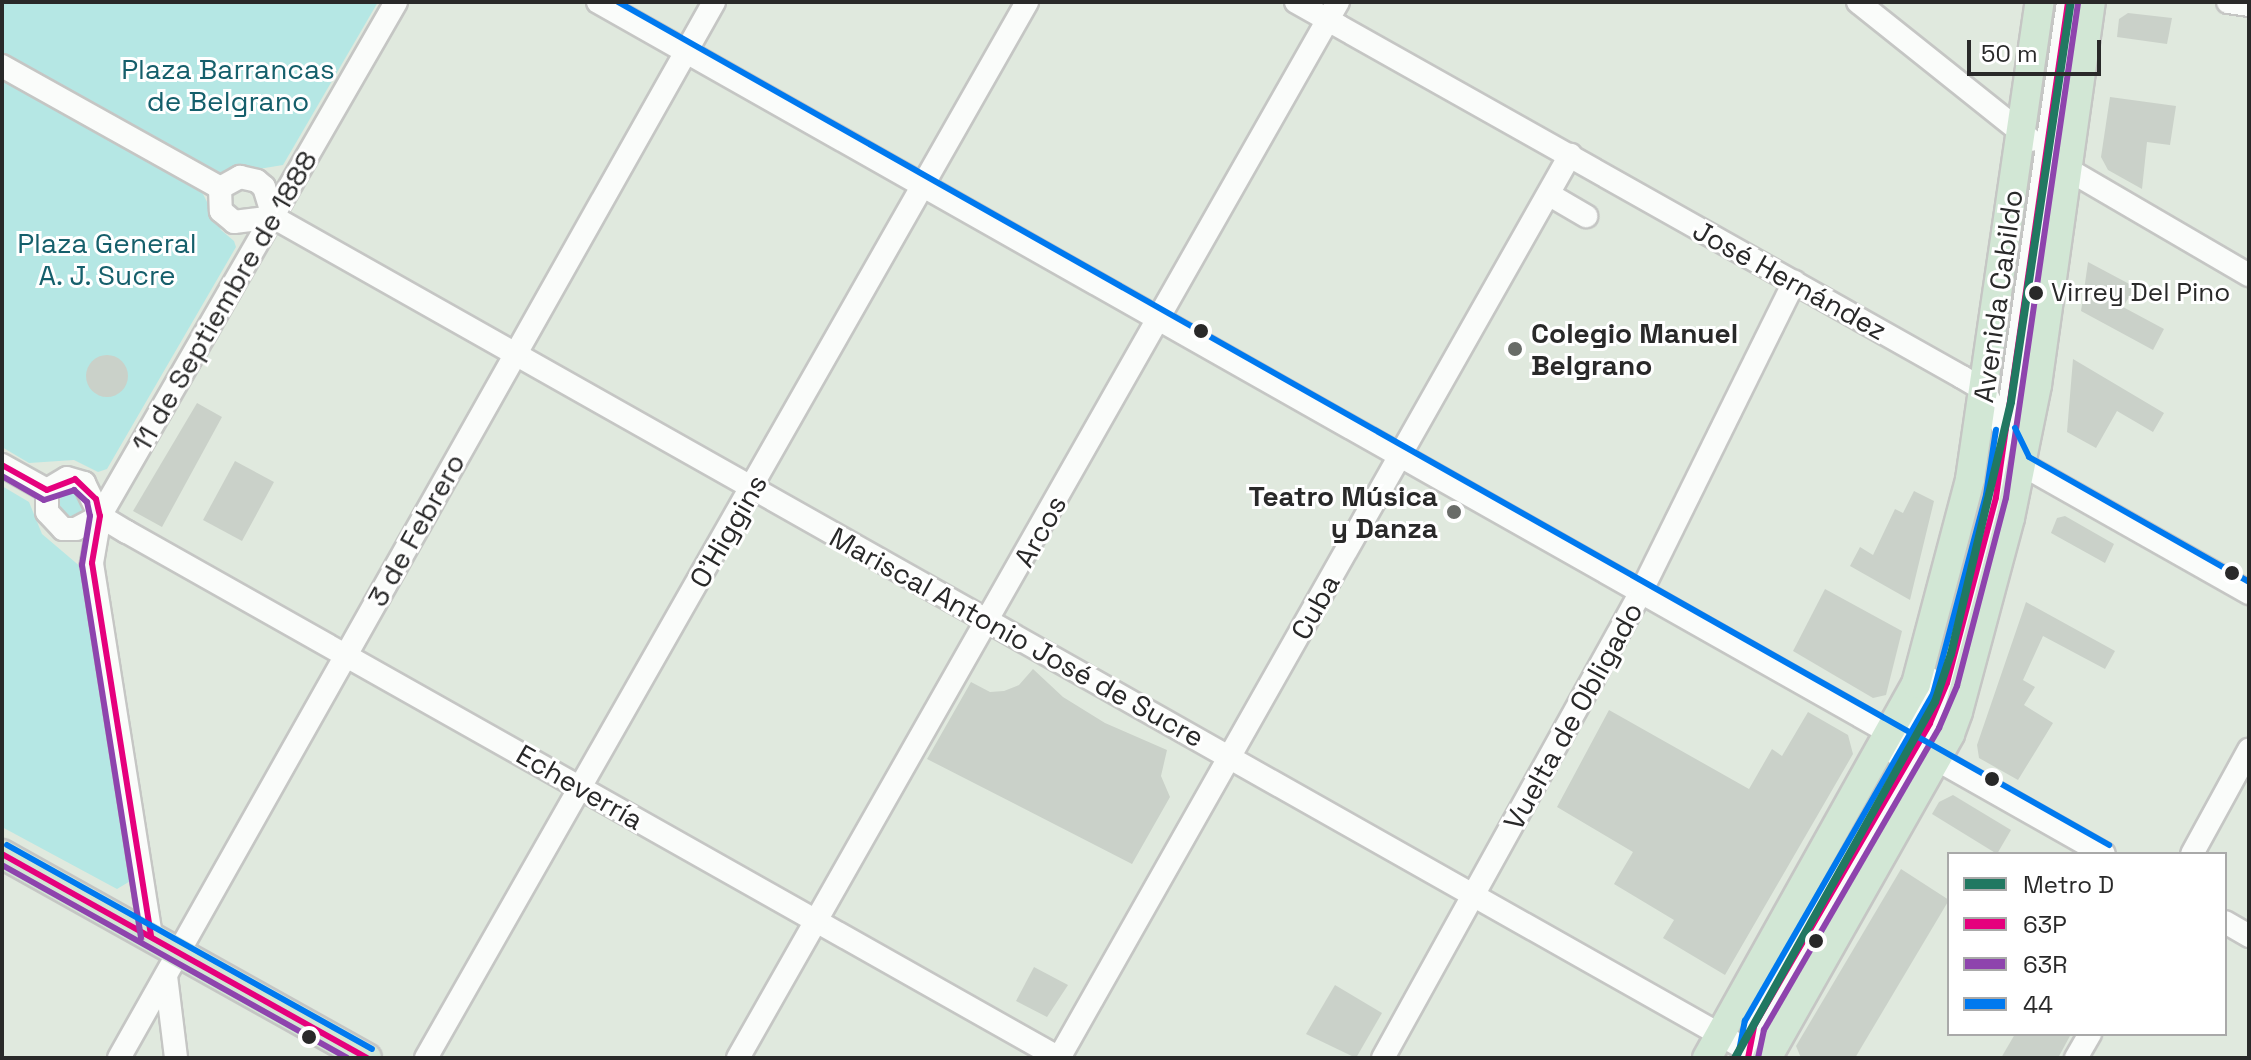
<!DOCTYPE html>
<html>
<head>
<meta charset="utf-8">
<style>
	body { margin:0 }
	#map { position:relative; width:2251px; height:1060px; overflow:hidden; background:#e0e9de; font-family:"Space Grotesk",sans-serif }
	div>[style] { position:absolute }
	.green>* { inset:0; background:#b5e7e4 }
	.round { border-radius:50% }
	.building>* { inset:0; background:#cad1c9 }
	.roads { filter:drop-shadow(2px 0 #c5c6c4) drop-shadow(-2px 0 #c5c6c4) drop-shadow(0 2px #c5c6c4) drop-shadow(0 -2px #c5c6c4) }
	.minor>* { height:22px; margin:-11px; padding:0 11px; transform-origin:11px; border-radius:11px; background:#fafcfa }
	.major>* { height:28px; margin:-14px; padding:0 14px; transform-origin:14px; border-radius:14px; background:#d2e7d5 }
	.bus-1>* { height:6px; margin:-3px; padding:0 3px; transform-origin:3px; border-radius:3px; background:#e5007d }
	.bus-2>* { height:6px; margin:-3px; padding:0 3px; transform-origin:3px; border-radius:3px; background:#8e44ad }
	.bus-3>* { height:6px; margin:-3px; padding:0 3px; transform-origin:3px; border-radius:3px; background:#0079ef }
	.metro-1>* { height:8px; margin:-4px; padding:0 4px; transform-origin:4px; border-radius:4px; background:#217861 }
	.dots>* { width:22px; height:22px; translate:-50% -50%; box-sizing:border-box; border:4px solid #fff; border-radius:50% }
	span { translate:-50% -50%; white-space:nowrap; text-align:center; line-height:1.15; -webkit-text-stroke:6px #fff; paint-order:stroke }
	.bus-label { font-size:26px; color:#292929 }
	.left { translate:0 -50%; text-align:left }
	.park-label { font-size:28px; color:#155f6b }
	.street-label { font-size:28px; color:#292929 }
	.poi-label { font-size:28px; color:#292929; font-weight:700 }
	.right { translate:-100% -50%; text-align:right }
	.frame { position:absolute; inset:0; border:4px solid #292929; pointer-events:none }
	.legend { position:absolute; left:1947px; top:852px; width:280px; height:184px; box-sizing:border-box; background:#fff; border:2px solid #a9a9a9; margin:0; padding:10px 14px; list-style:none; font-size:24px; color:#292929 }
	.legend li { display:flex; align-items:center; gap:16px; height:40px }
	.legend b { width:40px; border:2px solid #a9a9a9 }
	.scale { position:absolute; left:1967px; top:40px; width:134px; height:36px; box-sizing:border-box; border:4px solid #292929; border-top:0; padding-left:10px; font-size:24px; line-height:28px; white-space:nowrap; color:#292929; -webkit-text-stroke:6px #fff; paint-order:stroke }
</style>
</head>
<body>
<div id="map">
	<div class="green">
		<div style="clip-path:polygon(2px 2px,378px 2px,283px 165px,222px 175px,2px 53px)"></div>
		<div style="clip-path:polygon(2px 78px,201px 190px,221px 230px,234px 241px,236px 247px,107px 469px,98px 472px,74px 460px,29px 463px,2px 447px)"></div>
		<div style="clip-path:polygon(2px 486px,29px 502px,42px 534px,82px 568px,132px 880px,117px 889px,2px 827px)"></div>
		<div class="round" style="left:58px;top:493px;width:26px;height:26px"></div>
	</div>
	<div class="building">
		<div style="clip-path:polygon(2128px 13px,2172px 18px,2167px 44px,2117px 37px,2119px 19px)"></div>
		<div style="clip-path:polygon(2110px 97px,2176px 106px,2170px 145px,2147px 142px,2142px 189px,2108px 170px,2101px 157px)"></div>
		<div style="clip-path:polygon(2088px 262px,2135px 287px,2123px 307px,2164px 329px,2153px 350px,2081px 311px)"></div>
		<div class="round" style="left:86px;top:355px;width:42px;height:42px"></div>
		<div style="clip-path:polygon(2073px 359px,2164px 413px,2153px 432px,2117px 411px,2096px 448px,2067px 432px)"></div>
		<div style="clip-path:polygon(197px 403px,222px 417px,162px 527px,133px 511px)"></div>
		<div style="clip-path:polygon(235px 461px,274px 482px,242px 541px,203px 520px)"></div>
		<div style="clip-path:polygon(1914px 491px,1934px 501px,1910px 600px,1850px 566px,1860px 547px,1873px 555px,1895px 509px,1903px 513px)"></div>
		<div style="clip-path:polygon(2065px 516px,2114px 544px,2105px 563px,2051px 533px,2057px 518px)"></div>
		<div style="clip-path:polygon(1825px 589px,1902px 631px,1886px 695px,1873px 698px,1793px 651px)"></div>
		<div style="clip-path:polygon(2026px 602px,2115px 651px,2105px 669px,2043px 636px,2023px 680px,2035px 687px,2024px 705px,2053px 723px,2018px 780px,1979px 758px,1977px 745px)"></div>
		<div style="clip-path:polygon(1033px 669px,1063px 697px,1105px 723px,1167px 750px,1161px 776px,1170px 797px,1132px 864px,927px 759px,971px 682px,990px 692px,1004px 691px,1019px 685px)"></div>
		<div style="clip-path:polygon(1609px 710px,1749px 789px,1772px 749px,1782px 756px,1808px 712px,1848px 735px,1853px 754px,1725px 975px,1663px 938px,1674px 920px,1614px 884px,1633px 852px,1557px 807px)"></div>
		<div style="clip-path:polygon(1953px 795px,2011px 830px,1997px 854px,1932px 814px,1939px 802px)"></div>
		<div style="clip-path:polygon(1901px 869px,1949px 900px,1855px 1058px,1801px 1058px,1796px 1046px)"></div>
		<div style="clip-path:polygon(1034px 967px,1068px 985px,1047px 1017px,1016px 1001px)"></div>
		<div style="clip-path:polygon(1335px 985px,1382px 1013px,1356px 1058px,1306px 1034px)"></div>
		<div style="clip-path:polygon(2015px 1034px,2071px 1034px,2058px 1058px,2001px 1058px)"></div>
	</div>
	<div class="roads">
		<div class="minor">
			<div style="left:598px;top:2px;width:1730px;rotate:29.5deg"></div>
			<div style="left:1296px;top:2px;width:764px;rotate:29.38deg"></div>
			<div style="left:1962px;top:377px;width:27px;rotate:31deg"></div>
			<div style="left:1985px;top:391px;width:81px;rotate:63.7deg"></div>
			<div style="left:2021px;top:464px;width:262px;rotate:29.5deg"></div>
			<div style="left:1858px;top:2px;width:221px;rotate:38.6deg"></div>
			<div style="left:2228px;top:2px;width:21px;rotate:8deg"></div>
			<div style="left:2px;top:66px;width:250px;rotate:29.2deg"></div>
			<div style="left:2057px;top:163px;width:222px;rotate:30.3deg"></div>
			<div style="left:220px;top:188px;width:23px;rotate:88deg"></div>
			<div style="left:221px;top:211px;width:17px;rotate:40deg"></div>
			<div style="left:234px;top:222px;width:39px;rotate:-7deg"></div>
			<div style="left:273px;top:217px;width:1709px;rotate:29.47deg"></div>
			<div style="left:220px;top:188px;width:23px;rotate:-29deg"></div>
			<div style="left:240px;top:177px;width:17px;rotate:13deg"></div>
			<div style="left:257px;top:181px;width:9px;rotate:41deg"></div>
			<div style="left:264px;top:187px;width:31px;rotate:73deg"></div>
			<div style="left:1550px;top:195px;width:42px;rotate:30.3deg"></div>
			<div style="left:2px;top:465px;width:51px;rotate:29.1deg"></div>
			<div style="left:100px;top:516px;width:27px;rotate:152deg"></div>
			<div style="left:76px;top:529px;width:13px;rotate:180deg"></div>
			<div style="left:63px;top:529px;width:23px;rotate:-133deg"></div>
			<div style="left:47px;top:512px;width:22px;rotate:-90deg"></div>
			<div style="left:47px;top:490px;width:23px;rotate:-31deg"></div>
			<div style="left:67px;top:478px;width:18px;rotate:16deg"></div>
			<div style="left:84px;top:483px;width:37px;rotate:64deg"></div>
			<div style="left:100px;top:516px;width:31px;rotate:31deg"></div>
			<div style="left:127px;top:532px;width:1070px;rotate:29.44deg"></div>
			<div style="left:1895px;top:753px;width:82px;rotate:-64.7deg"></div>
			<div style="left:2192px;top:854px;width:119px;rotate:-61.3deg"></div>
			<div style="left:2225px;top:922px;width:28px;rotate:30deg"></div>
			<div style="left:151px;top:936px;width:378px;rotate:-99deg"></div>
			<div style="left:92px;top:563px;width:48px;rotate:-80.3deg"></div>
			<div style="left:100px;top:516px;width:593px;rotate:-60.06deg"></div>
			<div style="left:166px;top:976px;width:83px;rotate:83deg"></div>
			<div style="left:119px;top:1058px;width:1212px;rotate:-60.6deg"></div>
			<div style="left:426px;top:1058px;width:1215px;rotate:-60.35deg"></div>
			<div style="left:738px;top:1058px;width:1215px;rotate:-60.4deg"></div>
			<div style="left:1059px;top:1058px;width:1038px;rotate:-60.49deg"></div>
			<div style="left:1383px;top:1058px;width:533px;rotate:-61.03deg"></div>
			<div style="left:1641px;top:592px;width:346px;rotate:-63.7deg"></div>
			<div style="left:1748px;top:1058px;width:33px;rotate:-79deg"></div>
			<div style="left:1754px;top:1026px;width:350px;rotate:-59.8deg"></div>
			<div style="left:1930px;top:723px;width:43px;rotate:-67deg"></div>
			<div style="left:1947px;top:683px;width:192px;rotate:-75.2deg"></div>
			<div style="left:1996px;top:497px;width:500px;rotate:-81.72deg"></div>
			<div style="left:2076px;top:1058px;width:28px;rotate:-60deg"></div>
		</div>
		<div class="major">
			<div style="left:2px;top:854px;width:418px;rotate:29.2deg"></div>
			<div style="left:1707px;top:1058px;width:428px;rotate:-60.8deg"></div>
			<div style="left:1916px;top:684px;width:212px;rotate:-75.2deg"></div>
			<div style="left:1970px;top:479px;width:482px;rotate:-81.7deg"></div>
			<div style="left:1767px;top:1058px;width:372px;rotate:-60.5deg"></div>
			<div style="left:1950px;top:734px;width:23px;rotate:-70deg"></div>
			<div style="left:1958px;top:712px;width:201px;rotate:-75deg"></div>
			<div style="left:2010px;top:518px;width:136px;rotate:-78.5deg"></div>
			<div style="left:2037px;top:385px;width:387px;rotate:-82deg"></div>
		</div>
	</div>
	<div class="bus-1">
		<div style="left:2px;top:465px;width:51px;rotate:29.1deg"></div>
		<div style="left:47px;top:490px;width:30px;rotate:-21deg"></div>
		<div style="left:75px;top:479px;width:29px;rotate:44deg"></div>
		<div style="left:96px;top:499px;width:17px;rotate:77deg"></div>
		<div style="left:100px;top:516px;width:48px;rotate:99.7deg"></div>
		<div style="left:92px;top:563px;width:378px;rotate:81deg"></div>
		<div style="left:2px;top:854px;width:418px;rotate:29.2deg"></div>
		<div style="left:1748px;top:1058px;width:33px;rotate:-79deg"></div>
		<div style="left:1754px;top:1026px;width:350px;rotate:-59.8deg"></div>
		<div style="left:1930px;top:723px;width:43px;rotate:-67deg"></div>
		<div style="left:1947px;top:683px;width:192px;rotate:-75.2deg"></div>
		<div style="left:1996px;top:497px;width:500px;rotate:-81.72deg"></div>
	</div>
	<div class="bus-2">
		<div style="left:2px;top:476px;width:48px;rotate:29.7deg"></div>
		<div style="left:44px;top:500px;width:32px;rotate:-18deg"></div>
		<div style="left:74px;top:490px;width:18px;rotate:43deg"></div>
		<div style="left:87px;top:502px;width:14px;rotate:78deg"></div>
		<div style="left:90px;top:516px;width:50px;rotate:99.3deg"></div>
		<div style="left:82px;top:565px;width:378px;rotate:81deg"></div>
		<div style="left:2px;top:865px;width:395px;rotate:29.2deg"></div>
		<div style="left:1758px;top:1058px;width:29px;rotate:-78deg"></div>
		<div style="left:1764px;top:1030px;width:349px;rotate:-59.9deg"></div>
		<div style="left:1939px;top:728px;width:46px;rotate:-66.8deg"></div>
		<div style="left:1957px;top:686px;width:194px;rotate:-75.4deg"></div>
		<div style="left:2006px;top:498px;width:500px;rotate:-81.72deg"></div>
	</div>
	<div class="bus-3">
		<div style="left:618px;top:2px;width:1713px;rotate:29.48deg"></div>
		<div style="left:2015px;top:428px;width:32px;rotate:64deg"></div>
		<div style="left:2029px;top:457px;width:253px;rotate:29.6deg"></div>
		<div style="left:7px;top:845px;width:418px;rotate:29.2deg"></div>
		<div style="left:1738px;top:1056px;width:36px;rotate:-79deg"></div>
		<div style="left:1745px;top:1021px;width:377px;rotate:-60.1deg"></div>
		<div style="left:1933px;top:694px;width:206px;rotate:-75.1deg"></div>
		<div style="left:1986px;top:495px;width:66px;rotate:-81.3deg"></div>
	</div>
	<div class="metro-1">
		<div style="left:1735px;top:1058px;width:408px;rotate:-60.7deg"></div>
		<div style="left:1935px;top:702px;width:51px;rotate:-71.6deg"></div>
		<div style="left:1951px;top:654px;width:259px;rotate:-76.6deg"></div>
		<div style="left:2011px;top:402px;width:404px;rotate:-81.5deg"></div>
	</div>
	<div class="dots">
		<div style="left:2036px;top:293px;background:#292929"></div>
		<div style="left:1201px;top:331px;background:#292929"></div>
		<div style="left:1515px;top:349px;background:#696c68"></div>
		<div style="left:1454px;top:512px;background:#696c68"></div>
		<div style="left:2232px;top:573px;background:#292929"></div>
		<div style="left:1992px;top:779px;background:#292929"></div>
		<div style="left:1816px;top:941px;background:#292929"></div>
		<div style="left:309px;top:1037px;background:#292929"></div>
	</div>
	<div class="bus-label">
		<span class="left" style="left:2051px;top:293px">Virrey Del Pino</span>
	</div>
	<div class="park-label">
		<span style="left:228px;top:85px">Plaza Barrancas<br>de Belgrano</span>
		<span style="left:107px;top:259px">Plaza General<br>A. J. Sucre</span>
	</div>
	<div class="street-label">
		<span style="left:1790px;top:280px;rotate:29deg">José Hernández</span>
		<span style="left:1998px;top:296px;rotate:-82deg">Avenida Cabildo</span>
		<span style="left:224px;top:301px;rotate:-60deg">11 de Septiembre de 1888</span>
		<span style="left:416px;top:530px;rotate:-61deg">3 de Febrero</span>
		<span style="left:728px;top:531px;rotate:-60deg">O'Higgins</span>
		<span style="left:1040px;top:531px;rotate:-61deg">Arcos</span>
		<span style="left:1315px;top:607px;rotate:-61deg">Cuba</span>
		<span style="left:1017px;top:637px;rotate:29deg">Mariscal Antonio José de Sucre</span>
		<span style="left:1573px;top:716px;rotate:-61deg">Vuelta de Obligado</span>
		<span style="left:580px;top:787px;rotate:30deg">Echeverría</span>
	</div>
	<div class="poi-label">
		<span class="left" style="left:1531px;top:349px">Colegio Manuel<br>Belgrano</span>
		<span class="right" style="left:1438px;top:512px">Teatro Música<br>y Danza</span>
	</div>
	<div class="frame"></div>
	<ul class="legend">
	<li><b style="height:10px;background:#217861"></b>Metro D</li>
	<li><b style="height:10px;background:#e5007d"></b>63P</li>
	<li><b style="height:10px;background:#8e44ad"></b>63R</li>
	<li><b style="height:10px;background:#0079ef"></b>44</li>
	</ul>
	<div class="scale">50 m</div>
</div>
</body>
</html>
